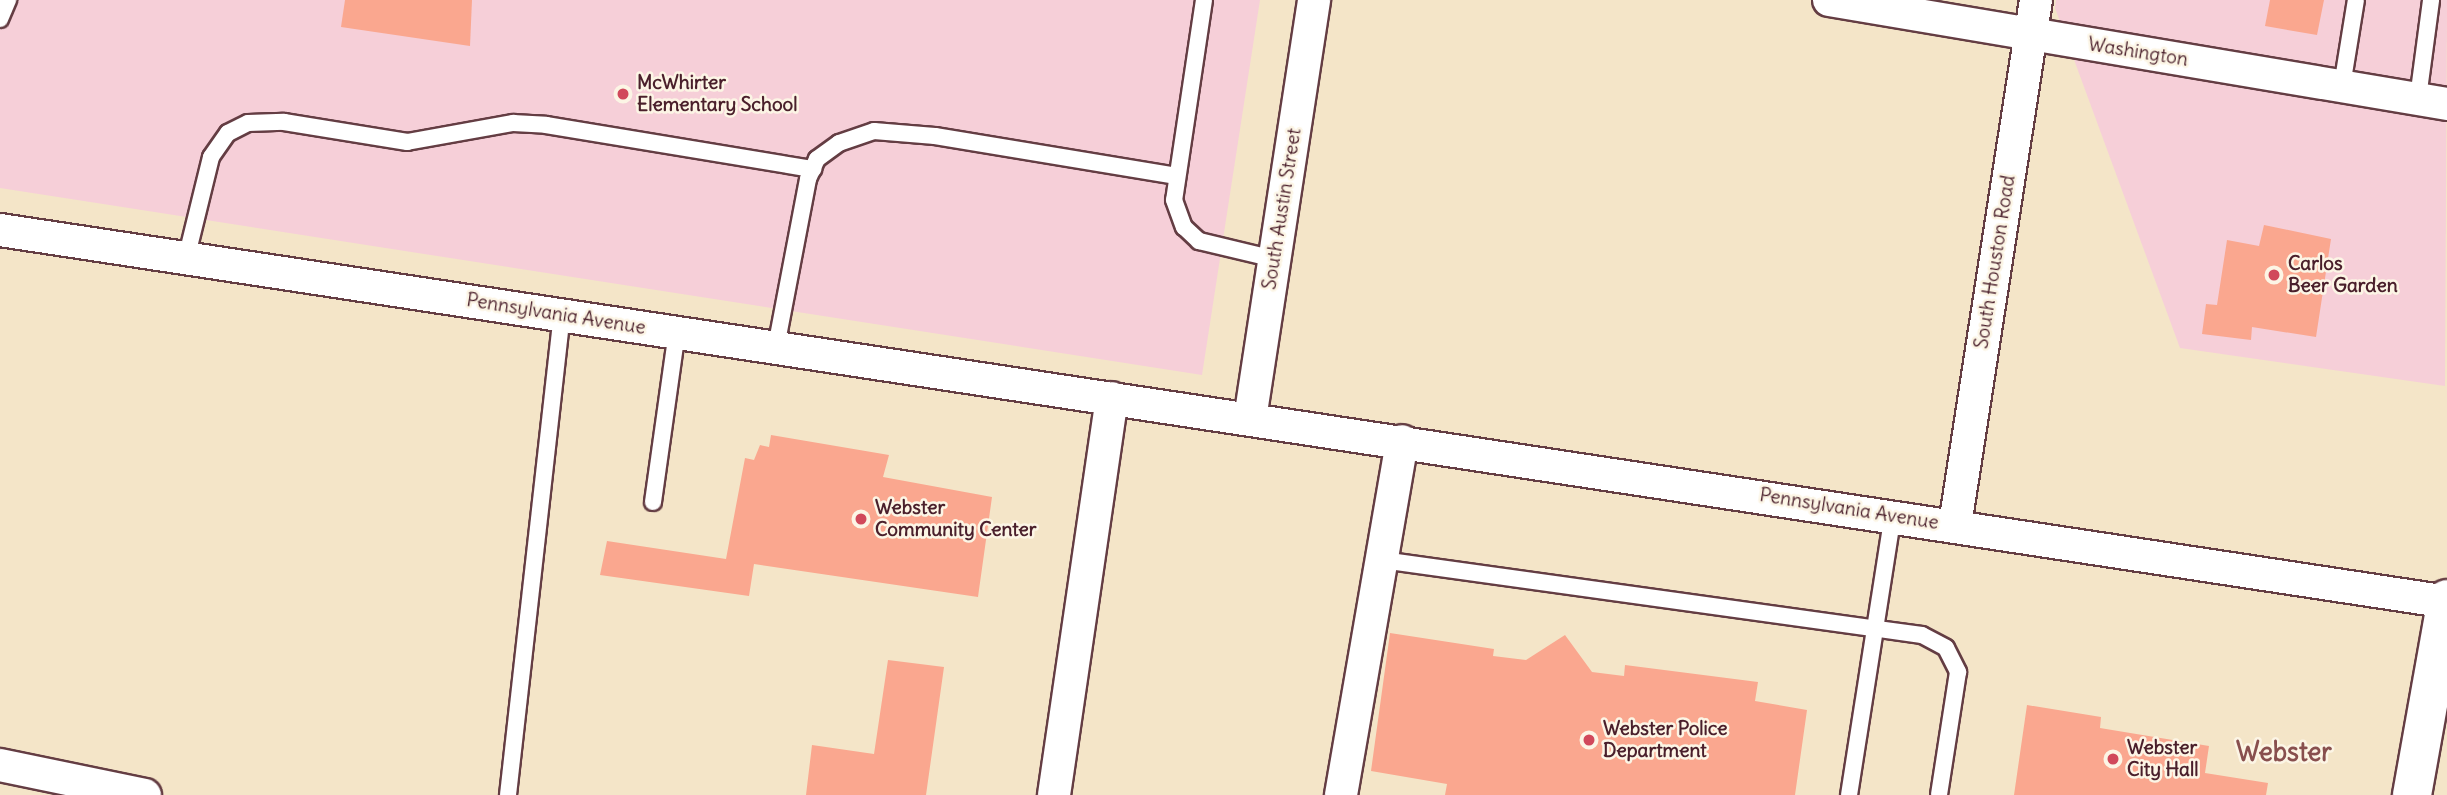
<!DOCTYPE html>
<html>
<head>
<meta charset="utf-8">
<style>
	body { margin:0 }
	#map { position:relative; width:2447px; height:795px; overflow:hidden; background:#f4e5c8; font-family:Delius,sans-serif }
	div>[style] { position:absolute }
	.built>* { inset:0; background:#f6cfd8 }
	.building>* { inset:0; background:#faa78f }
	.roads { filter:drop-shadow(2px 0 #643d43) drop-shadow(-2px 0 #643d43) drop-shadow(0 2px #643d43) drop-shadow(0 -2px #643d43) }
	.lane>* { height:16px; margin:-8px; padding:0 8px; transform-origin:8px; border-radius:8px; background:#fff }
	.street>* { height:32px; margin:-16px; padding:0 16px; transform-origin:16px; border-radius:16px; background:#fff }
	.primary>* { height:38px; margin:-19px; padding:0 19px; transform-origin:19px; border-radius:19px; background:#fff }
	.dots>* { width:19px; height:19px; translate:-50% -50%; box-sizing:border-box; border:4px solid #fcf5e5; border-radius:50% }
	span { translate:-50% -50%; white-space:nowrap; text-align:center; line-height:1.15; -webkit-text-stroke:5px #fcf5e5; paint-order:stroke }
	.street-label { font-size:19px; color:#4a1f2b }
	.poi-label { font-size:19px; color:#4a1f2b; font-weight:700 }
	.left { translate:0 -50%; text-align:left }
	.district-label { font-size:26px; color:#884f4e; font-weight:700 }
</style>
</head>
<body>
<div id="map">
	<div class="built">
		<div style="clip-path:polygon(0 0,1260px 0,1202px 375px,0 188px)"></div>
		<div style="clip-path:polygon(2056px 0,2447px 0,2445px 386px,2180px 348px,2055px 8px)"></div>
	</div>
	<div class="building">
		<div style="clip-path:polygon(345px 0,472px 0,470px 46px,341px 27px)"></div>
		<div style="clip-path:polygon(2270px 0,2324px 0,2317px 35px,2265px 26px)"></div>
		<div style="clip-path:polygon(2264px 225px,2331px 239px,2316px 337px,2252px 327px,2251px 340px,2202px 334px,2206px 304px,2217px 305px,2227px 240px,2259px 246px)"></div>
		<div style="clip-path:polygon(771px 435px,889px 455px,883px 477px,992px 497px,978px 597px,754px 564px,749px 596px,600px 575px,607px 541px,726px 559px,745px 458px,754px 460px,760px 445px,769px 447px)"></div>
		<div style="clip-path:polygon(1390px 633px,1494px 649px,1493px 656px,1526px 660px,1565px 635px,1592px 672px,1624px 676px,1625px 665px,1758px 682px,1755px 701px,1807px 710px,1795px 795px,1445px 795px,1447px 784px,1371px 771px)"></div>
		<div style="clip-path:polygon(888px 660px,944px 667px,926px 795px,806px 795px,812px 745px,874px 754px)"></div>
		<div style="clip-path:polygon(2027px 705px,2101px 717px,2100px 728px,2209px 746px,2205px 773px,2268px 783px,2266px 795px,2014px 795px)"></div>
	</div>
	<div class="roads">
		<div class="lane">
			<div style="left:1204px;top:0;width:202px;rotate:98.5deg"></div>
			<div style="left:1174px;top:200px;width:29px;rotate:70deg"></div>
			<div style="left:1184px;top:227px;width:21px;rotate:43deg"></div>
			<div style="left:1199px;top:241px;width:77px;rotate:13.5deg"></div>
			<div style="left:0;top:19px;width:21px;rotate:-67deg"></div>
			<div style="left:2342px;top:86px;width:87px;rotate:-80.8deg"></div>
			<div style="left:2418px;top:98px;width:99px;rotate:-82.4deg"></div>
			<div style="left:186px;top:259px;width:105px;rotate:-76.2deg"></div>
			<div style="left:211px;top:157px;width:29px;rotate:-55deg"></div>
			<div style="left:228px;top:133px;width:22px;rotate:-27deg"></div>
			<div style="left:248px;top:123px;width:36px;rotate:-2deg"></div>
			<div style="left:284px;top:122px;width:125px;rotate:9.2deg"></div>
			<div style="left:407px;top:142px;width:108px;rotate:-10.2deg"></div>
			<div style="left:513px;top:123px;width:33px;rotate:3deg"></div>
			<div style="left:546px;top:125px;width:271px;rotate:9.4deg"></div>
			<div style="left:776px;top:347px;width:171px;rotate:-79.2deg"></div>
			<div style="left:808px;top:179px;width:22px;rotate:-66deg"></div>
			<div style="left:817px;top:159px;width:27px;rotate:-36deg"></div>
			<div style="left:839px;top:143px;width:37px;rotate:-19deg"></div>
			<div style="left:874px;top:131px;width:61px;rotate:4.7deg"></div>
			<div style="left:935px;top:136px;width:245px;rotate:9.4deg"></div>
			<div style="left:653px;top:502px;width:172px;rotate:-82deg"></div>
			<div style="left:1382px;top:560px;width:545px;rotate:7.91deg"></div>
			<div style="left:1922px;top:635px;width:27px;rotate:28deg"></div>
			<div style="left:1946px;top:648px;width:27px;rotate:63deg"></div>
			<div style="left:1958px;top:672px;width:124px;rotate:98.8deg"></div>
			<div style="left:508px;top:795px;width:484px;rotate:-83.6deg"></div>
			<div style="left:1849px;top:795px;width:283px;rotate:-81.1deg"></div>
		</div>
		<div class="street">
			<div style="left:1829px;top:0;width:627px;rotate:9.55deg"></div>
			<div style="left:0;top:230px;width:2475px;rotate:8.64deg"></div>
			<div style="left:1250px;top:419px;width:424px;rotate:-81.3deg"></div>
			<div style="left:1955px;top:525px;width:531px;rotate:-81.23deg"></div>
			<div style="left:0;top:765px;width:148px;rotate:11.7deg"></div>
			<div style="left:1054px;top:795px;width:401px;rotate:-81.7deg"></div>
			<div style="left:1341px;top:795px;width:359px;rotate:-80.2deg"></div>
		</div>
		<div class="primary">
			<div style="left:2412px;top:795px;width:199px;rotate:-79.9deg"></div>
		</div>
	</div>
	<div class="dots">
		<div style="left:623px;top:94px;background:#d1495b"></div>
		<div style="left:2274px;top:275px;background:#d1495b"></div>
		<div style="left:861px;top:519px;background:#d1495b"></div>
		<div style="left:1589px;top:740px;background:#d1495b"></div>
		<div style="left:2113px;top:759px;background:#d1495b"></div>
	</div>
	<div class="street-label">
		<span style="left:2138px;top:52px;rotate:9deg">Washington</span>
		<span style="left:1282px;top:209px;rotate:-81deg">South Austin Street</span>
		<span style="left:1995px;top:262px;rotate:-81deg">South Houston Road</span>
		<span style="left:556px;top:314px;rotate:9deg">Pennsylvania Avenue</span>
		<span style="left:1849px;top:509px;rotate:9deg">Pennsylvania Avenue</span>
	</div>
	<div class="poi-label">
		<span class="left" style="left:637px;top:94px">McWhirter<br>Elementary School</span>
		<span class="left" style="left:2288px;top:275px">Carlos<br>Beer Garden</span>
		<span class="left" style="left:875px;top:519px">Webster<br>Community Center</span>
		<span class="left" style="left:1603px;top:740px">Webster Police<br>Department</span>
		<span class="left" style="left:2127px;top:759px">Webster<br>City Hall</span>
	</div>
	<div class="district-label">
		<span style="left:2284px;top:752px">Webster</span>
	</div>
</div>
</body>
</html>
